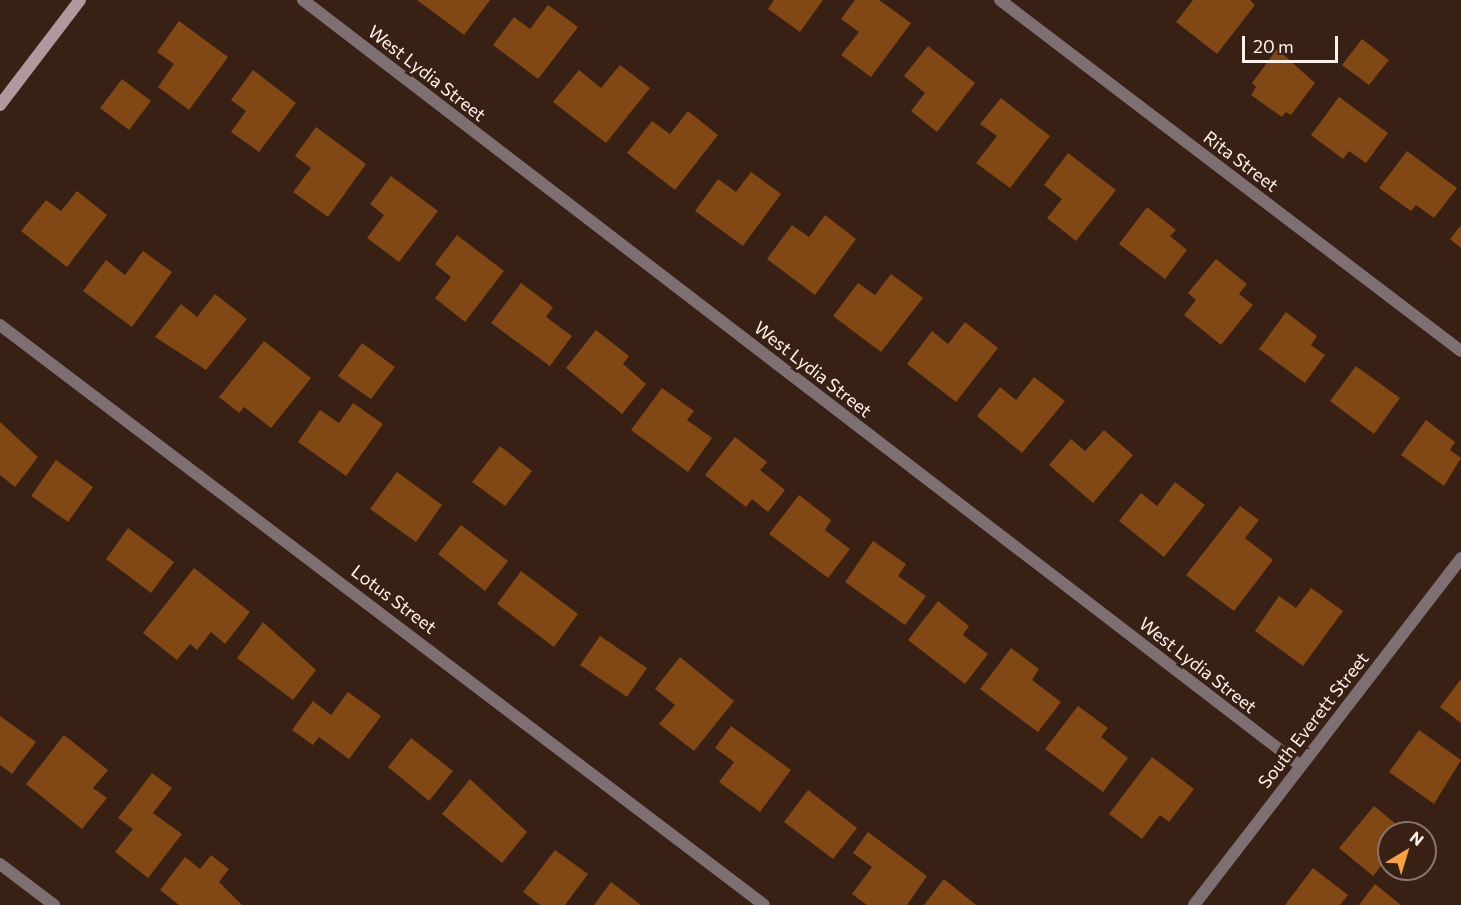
<!DOCTYPE html>
<html>
<head>
<meta charset="utf-8">
<style>
	body { margin:0 }
	#map { position:relative; width:1461px; height:905px; overflow:hidden; background:#382015; font-family:Commissioner,sans-serif }
	div>[style] { position:absolute }
	.building>* { inset:0; background:#814714 }
	.street>* { height:12px; margin:-6px; padding:0 6px; transform-origin:6px; border-radius:6px; background:#7e6f73 }
	.secondary>* { height:12px; margin:-6px; padding:0 6px; transform-origin:6px; border-radius:6px; background:#b0989e }
	span { translate:-50% -50%; white-space:nowrap; text-align:center; line-height:1.15; -webkit-text-stroke:6px #382015; paint-order:stroke }
	.street-label { font-size:18px; color:#fff1eb }
	.north { position:absolute; left:1377px; top:821px; width:60px; height:60px; box-sizing:border-box; background:#382015; border:2px solid #88746b; border-radius:50%; rotate:38deg; font-size:16px; font-weight:700; line-height:24px; text-align:center; color:#fff1eb }
	.north::after { content:''; display:block; margin:auto; width:21px; height:27px; background:#f5a246; clip-path:polygon(50% 0,100% 100%,50% 72%,0 100%) }
	.scale { position:absolute; left:1242px; top:36px; width:96px; height:27px; box-sizing:border-box; border:3px solid #fff1eb; border-top:0; padding-left:8px; font-size:18px; line-height:21px; white-space:nowrap; color:#fff1eb; -webkit-text-stroke:4px #382015; paint-order:stroke }
</style>
</head>
<body>
<div id="map">
	<div class="building">
		<div style="clip-path:polygon(417px 0,490px 0,464px 35px)"></div>
		<div style="clip-path:polygon(774px 0,823px 0,800px 32px,768px 9px)"></div>
		<div style="clip-path:polygon(855px 0,879px 0,911px 23px,871px 77px,841px 55px,859px 32px,841px 19px)"></div>
		<div style="clip-path:polygon(1193px 0,1250px 0,1255px 5px,1217px 54px,1176px 22px)"></div>
		<div style="clip-path:polygon(548px 5px,578px 27px,538px 79px,493px 45px,514px 17px,530px 29px)"></div>
		<div style="clip-path:polygon(179px 21px,228px 57px,189px 110px,158px 87px,174px 64px,157px 52px)"></div>
		<div style="clip-path:polygon(1362px 39px,1389px 60px,1369px 85px,1342px 65px)"></div>
		<div style="clip-path:polygon(928px 46px,975px 83px,937px 132px,911px 111px,925px 93px,904px 76px)"></div>
		<div style="clip-path:polygon(1277px 49px,1315px 83px,1291px 115px,1286px 112px,1282px 117px,1251px 95px,1256px 87px,1252px 83px)"></div>
		<div style="clip-path:polygon(620px 65px,650px 88px,606px 143px,553px 102px,579px 70px,601px 88px)"></div>
		<div style="clip-path:polygon(253px 70px,296px 103px,259px 152px,231px 132px,246px 111px,231px 100px)"></div>
		<div style="clip-path:polygon(122px 79px,151px 101px,129px 130px,100px 108px)"></div>
		<div style="clip-path:polygon(1339px 97px,1388px 133px,1366px 163px,1349px 151px,1343px 159px,1311px 135px)"></div>
		<div style="clip-path:polygon(1001px 98px,1050px 136px,1010px 188px,976px 163px,997px 136px,980px 124px)"></div>
		<div style="clip-path:polygon(688px 111px,718px 135px,675px 190px,627px 153px,652px 121px,670px 134px)"></div>
		<div style="clip-path:polygon(316px 127px,366px 164px,328px 217px,293px 192px,311px 168px,295px 156px)"></div>
		<div style="clip-path:polygon(1407px 151px,1457px 188px,1434px 218px,1416px 205px,1411px 211px,1379px 188px)"></div>
		<div style="clip-path:polygon(1068px 153px,1116px 190px,1076px 241px,1047px 218px,1062px 199px,1044px 185px)"></div>
		<div style="clip-path:polygon(751px 172px,781px 194px,743px 246px,695px 211px,718px 179px,736px 192px)"></div>
		<div style="clip-path:polygon(391px 176px,438px 211px,399px 262px,367px 238px,384px 215px,370px 204px)"></div>
		<div style="clip-path:polygon(77px 191px,107px 215px,67px 267px,21px 231px,46px 200px,61px 211px)"></div>
		<div style="clip-path:polygon(1147px 207px,1176px 230px,1170px 236px,1187px 250px,1165px 279px,1119px 244px)"></div>
		<div style="clip-path:polygon(825px 215px,856px 239px,815px 295px,767px 259px,792px 225px,809px 237px)"></div>
		<div style="clip-path:polygon(1461px 225px,1461px 248px,1450px 239px)"></div>
		<div style="clip-path:polygon(457px 235px,504px 271px,465px 322px,435px 298px,451px 277px,435px 264px)"></div>
		<div style="clip-path:polygon(143px 251px,172px 272px,132px 327px,83px 291px,106px 260px,125px 275px)"></div>
		<div style="clip-path:polygon(1216px 259px,1247px 284px,1239px 294px,1253px 305px,1221px 345px,1184px 315px,1196px 300px,1188px 293px)"></div>
		<div style="clip-path:polygon(891px 274px,923px 298px,881px 352px,833px 316px,858px 283px,875px 295px)"></div>
		<div style="clip-path:polygon(521px 283px,553px 307px,546px 317px,572px 336px,550px 366px,491px 323px)"></div>
		<div style="clip-path:polygon(215px 294px,247px 319px,206px 370px,155px 337px,181px 304px,197px 317px)"></div>
		<div style="clip-path:polygon(1286px 312px,1317px 336px,1311px 345px,1325px 355px,1305px 383px,1259px 349px)"></div>
		<div style="clip-path:polygon(965px 322px,998px 348px,956px 402px,907px 364px,932px 331px,948px 344px)"></div>
		<div style="clip-path:polygon(596px 330px,629px 356px,623px 364px,646px 384px,622px 414px,566px 368px)"></div>
		<div style="clip-path:polygon(264px 341px,311px 378px,271px 428px,244px 407px,239px 413px,219px 397px)"></div>
		<div style="clip-path:polygon(362px 343px,395px 367px,371px 399px,338px 376px)"></div>
		<div style="clip-path:polygon(1356px 366px,1400px 398px,1374px 434px,1330px 401px)"></div>
		<div style="clip-path:polygon(1034px 377px,1065px 401px,1022px 453px,977px 416px,1000px 387px,1016px 400px)"></div>
		<div style="clip-path:polygon(662px 388px,694px 411px,687px 420px,712px 438px,688px 472px,631px 430px)"></div>
		<div style="clip-path:polygon(353px 403px,383px 424px,346px 476px,298px 442px,320px 410px,339px 423px)"></div>
		<div style="clip-path:polygon(1426px 420px,1455px 442px,1450px 450px,1461px 458px,1444px 486px,1401px 455px)"></div>
		<div style="clip-path:polygon(0 422px,38px 457px,15px 487px,0 475px)"></div>
		<div style="clip-path:polygon(1104px 430px,1133px 455px,1093px 503px,1049px 465px,1071px 439px,1085px 451px)"></div>
		<div style="clip-path:polygon(735px 437px,767px 462px,760px 470px,785px 490px,768px 512px,752px 499px,746px 507px,705px 475px)"></div>
		<div style="clip-path:polygon(500px 446px,532px 471px,505px 506px,472px 482px)"></div>
		<div style="clip-path:polygon(56px 460px,93px 487px,68px 522px,31px 496px)"></div>
		<div style="clip-path:polygon(397px 472px,442px 505px,416px 542px,370px 509px)"></div>
		<div style="clip-path:polygon(1175px 482px,1205px 505px,1164px 557px,1119px 521px,1141px 493px,1157px 506px)"></div>
		<div style="clip-path:polygon(799px 495px,831px 520px,825px 530px,850px 549px,828px 578px,769px 534px)"></div>
		<div style="clip-path:polygon(1240px 506px,1259px 520px,1245px 538px,1273px 560px,1234px 611px,1186px 575px)"></div>
		<div style="clip-path:polygon(461px 525px,508px 561px,485px 591px,438px 554px)"></div>
		<div style="clip-path:polygon(128px 528px,174px 562px,151px 593px,106px 559px)"></div>
		<div style="clip-path:polygon(873px 541px,906px 564px,898px 576px,926px 596px,905px 625px,845px 582px)"></div>
		<div style="clip-path:polygon(194px 568px,250px 612px,225px 644px,211px 632px,197px 650px,190px 644px,177px 660px,143px 633px)"></div>
		<div style="clip-path:polygon(521px 571px,578px 614px,554px 647px,497px 604px)"></div>
		<div style="clip-path:polygon(1311px 588px,1343px 611px,1303px 666px,1255px 631px,1279px 596px,1296px 608px)"></div>
		<div style="clip-path:polygon(938px 601px,969px 626px,963px 635px,988px 654px,965px 684px,908px 640px)"></div>
		<div style="clip-path:polygon(263px 622px,316px 670px,293px 700px,237px 658px)"></div>
		<div style="clip-path:polygon(600px 636px,647px 668px,627px 697px,580px 665px)"></div>
		<div style="clip-path:polygon(1011px 648px,1039px 669px,1032px 680px,1061px 702px,1038px 732px,980px 689px)"></div>
		<div style="clip-path:polygon(680px 657px,734px 701px,694px 751px,659px 724px,675px 705px,655px 689px)"></div>
		<div style="clip-path:polygon(1461px 679px,1461px 723px,1440px 707px)"></div>
		<div style="clip-path:polygon(348px 692px,381px 716px,349px 759px,319px 737px,313px 745px,292px 730px,313px 701px,331px 715px)"></div>
		<div style="clip-path:polygon(1078px 706px,1108px 728px,1101px 737px,1128px 758px,1103px 792px,1045px 749px)"></div>
		<div style="clip-path:polygon(0 716px,36px 742px,12px 774px,0 765px)"></div>
		<div style="clip-path:polygon(731px 726px,791px 770px,760px 812px,719px 782px,734px 762px,715px 748px)"></div>
		<div style="clip-path:polygon(1419px 730px,1461px 760px,1434px 804px,1389px 772px)"></div>
		<div style="clip-path:polygon(64px 735px,108px 770px,93px 788px,107px 798px,82px 829px,26px 784px)"></div>
		<div style="clip-path:polygon(411px 738px,453px 771px,429px 801px,388px 767px)"></div>
		<div style="clip-path:polygon(1152px 757px,1194px 789px,1169px 822px,1160px 815px,1142px 839px,1109px 814px)"></div>
		<div style="clip-path:polygon(152px 773px,172px 788px,153px 813px,182px 834px,148px 878px,115px 852px,133px 829px,118px 818px)"></div>
		<div style="clip-path:polygon(470px 779px,527px 832px,502px 863px,442px 814px)"></div>
		<div style="clip-path:polygon(808px 790px,857px 828px,833px 859px,784px 822px)"></div>
		<div style="clip-path:polygon(1374px 806px,1407px 833px,1389px 833px,1389px 856px,1373px 876px,1339px 848px)"></div>
		<div style="clip-path:polygon(868px 832px,927px 876px,907px 905px,867px 905px,852px 894px,872px 867px,853px 853px)"></div>
		<div style="clip-path:polygon(555px 850px,588px 874px,565px 905px,540px 905px,523px 892px)"></div>
		<div style="clip-path:polygon(211px 855px,229px 869px,219px 882px,242px 905px,179px 905px,160px 890px,185px 857px,200px 869px)"></div>
		<div style="clip-path:polygon(1313px 868px,1348px 895px,1340px 905px,1285px 905px)"></div>
		<div style="clip-path:polygon(944px 879px,976px 905px,924px 905px)"></div>
		<div style="clip-path:polygon(611px 882px,641px 905px,594px 905px)"></div>
		<div style="clip-path:polygon(1375px 884px,1401px 905px,1359px 905px)"></div>
	</div>
	<div class="street">
		<div style="left:303px;top:0;width:1258px;rotate:37.51deg"></div>
		<div style="left:1000px;top:0;width:579px;rotate:37.29deg"></div>
		<div style="left:0;top:325px;width:959px;rotate:37.2deg"></div>
		<div style="left:0;top:864px;width:68px;rotate:37.2deg"></div>
		<div style="left:1194px;top:905px;width:438px;rotate:-52.4deg"></div>
	</div>
	<div class="secondary">
		<div style="left:0;top:105px;width:132px;rotate:-52.7deg"></div>
	</div>
	<div class="street-label">
		<span style="left:427px;top:73px;rotate:38deg">West Lydia Street</span>
		<span style="left:1241px;top:161px;rotate:37deg">Rita Street</span>
		<span style="left:813px;top:369px;rotate:38deg">West Lydia Street</span>
		<span style="left:394px;top:599px;rotate:37deg">Lotus Street</span>
		<span style="left:1198px;top:665px;rotate:38deg">West Lydia Street</span>
		<span style="left:1313px;top:720px;rotate:-52deg">South Everett Street</span>
	</div>
	<div class="north">N</div>
	<div class="scale">20 m</div>
</div>
</body>
</html>
